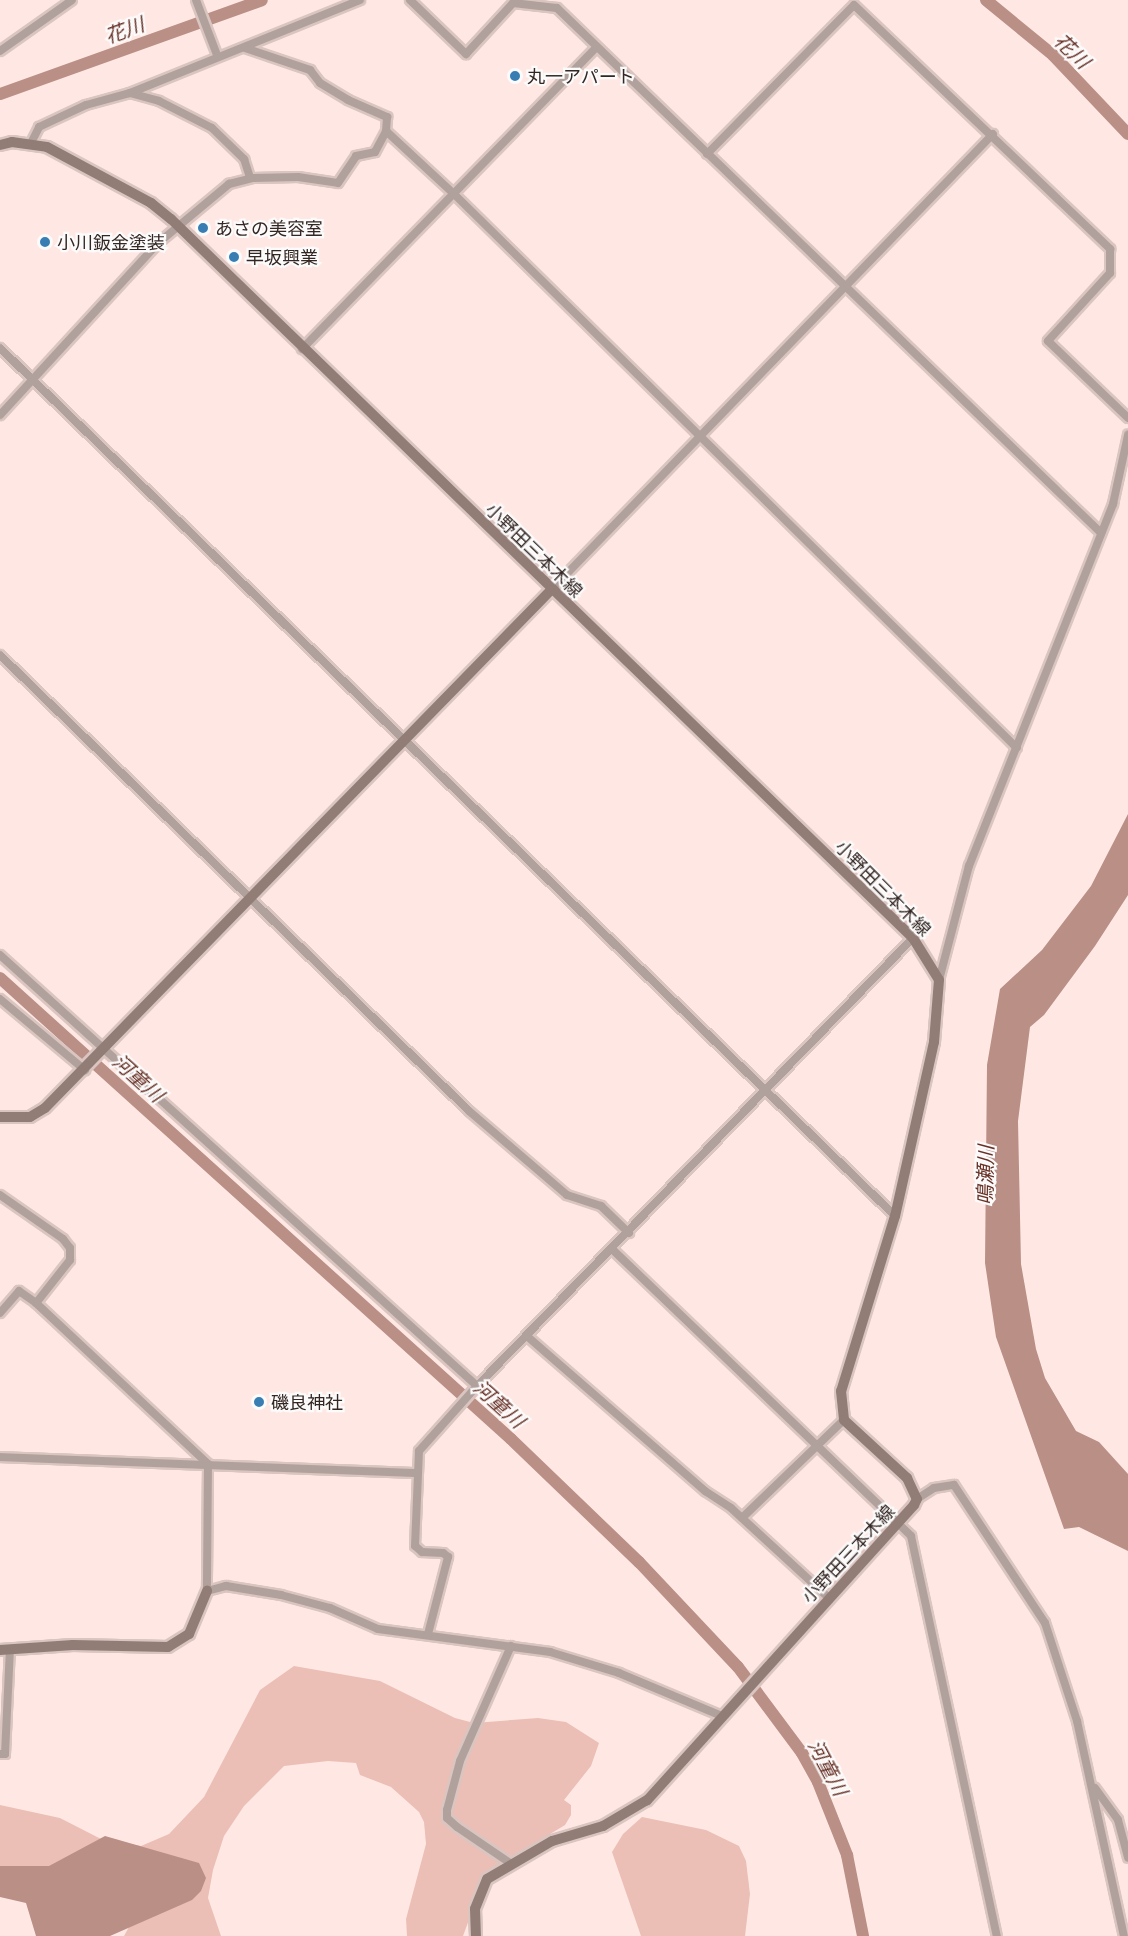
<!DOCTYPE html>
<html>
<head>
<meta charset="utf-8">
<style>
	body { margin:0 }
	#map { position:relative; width:1128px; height:1936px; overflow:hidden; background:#ffe8e3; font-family:Literata,"Noto Sans JP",serif }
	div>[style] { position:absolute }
	.green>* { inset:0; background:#ebbfb5 }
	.water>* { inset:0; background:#b98f86 }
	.river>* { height:12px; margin:-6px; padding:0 6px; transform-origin:6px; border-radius:6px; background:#b98f86 }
	.roads { filter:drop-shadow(2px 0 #dac5c0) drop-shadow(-2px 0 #dac5c0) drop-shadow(0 2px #dac5c0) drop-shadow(0 -2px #dac5c0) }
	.street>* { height:8px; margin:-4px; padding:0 4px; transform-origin:4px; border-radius:4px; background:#b1a19d }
	.secondary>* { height:10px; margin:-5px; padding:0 5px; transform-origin:5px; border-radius:5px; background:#927c76 }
	.dots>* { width:16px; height:16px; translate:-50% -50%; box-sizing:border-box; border:3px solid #fbfbfb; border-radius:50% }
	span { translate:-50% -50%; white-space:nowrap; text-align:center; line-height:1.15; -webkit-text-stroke:4.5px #fbfbfb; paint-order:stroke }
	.poi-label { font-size:18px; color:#332623 }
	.left { translate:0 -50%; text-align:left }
	.street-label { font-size:18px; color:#332623 }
	.water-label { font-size:20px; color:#693126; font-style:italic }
</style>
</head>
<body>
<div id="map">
	<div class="green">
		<div style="clip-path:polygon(294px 1666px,380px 1681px,455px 1718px,474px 1723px,538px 1718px,566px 1722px,599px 1743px,591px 1766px,564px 1800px,571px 1805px,571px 1815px,565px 1825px,512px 1857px,476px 1901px,463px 1936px,407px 1936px,406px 1919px,426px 1844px,424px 1822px,419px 1812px,391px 1787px,360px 1775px,356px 1763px,328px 1761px,284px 1766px,244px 1806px,224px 1836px,213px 1870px,208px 1898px,221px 1936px,124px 1936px,135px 1916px,0 1873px,0 1805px,60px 1818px,101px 1839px,141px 1846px,169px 1834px,204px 1797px,260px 1690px)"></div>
		<div style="clip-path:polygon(642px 1817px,706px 1830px,739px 1846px,746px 1861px,750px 1894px,745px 1936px,641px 1936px,612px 1852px,623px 1834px)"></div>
	</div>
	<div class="water">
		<div style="clip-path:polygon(1128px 814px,1128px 895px,1095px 946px,1044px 1015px,1030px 1027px,1018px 1121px,1021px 1264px,1036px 1349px,1045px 1378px,1076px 1431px,1099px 1442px,1128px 1474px,1128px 1551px,1079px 1527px,1064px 1529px,996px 1337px,985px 1263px,987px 1065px,1000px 989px,1042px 950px,1091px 886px)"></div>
		<div style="clip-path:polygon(105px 1836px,199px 1863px,206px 1878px,201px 1891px,192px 1900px,110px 1936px,36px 1936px,26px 1903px,0 1897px,0 1866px,49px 1866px)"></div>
	</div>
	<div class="river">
		<div style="left:986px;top:0;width:87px;rotate:39.4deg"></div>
		<div style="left:1053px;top:55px;width:109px;rotate:46.5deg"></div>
		<div style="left:0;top:94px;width:278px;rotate:-19.7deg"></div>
		<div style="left:0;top:978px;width:688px;rotate:42.06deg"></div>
		<div style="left:511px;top:1439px;width:178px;rotate:43.9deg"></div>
		<div style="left:639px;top:1562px;width:144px;rotate:46.7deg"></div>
		<div style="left:738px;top:1667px;width:107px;rotate:53.3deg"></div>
		<div style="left:802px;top:1753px;width:33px;rotate:61deg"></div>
		<div style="left:818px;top:1782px;width:79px;rotate:68.3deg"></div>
		<div style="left:847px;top:1855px;width:83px;rotate:78.8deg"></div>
	</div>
	<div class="roads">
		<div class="street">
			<div style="left:196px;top:0;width:59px;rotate:69.1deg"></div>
			<div style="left:410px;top:0;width:78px;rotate:44deg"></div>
			<div style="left:466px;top:54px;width:69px;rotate:-47.3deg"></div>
			<div style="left:513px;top:3px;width:44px;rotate:6.5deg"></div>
			<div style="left:557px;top:8px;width:756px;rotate:43.98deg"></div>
			<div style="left:245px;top:48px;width:69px;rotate:18.7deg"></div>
			<div style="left:310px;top:70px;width:16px;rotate:52deg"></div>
			<div style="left:320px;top:83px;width:33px;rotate:31deg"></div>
			<div style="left:348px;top:100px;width:43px;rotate:23.6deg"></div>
			<div style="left:387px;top:117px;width:14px;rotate:94deg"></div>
			<div style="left:0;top:51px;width:88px;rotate:-35.3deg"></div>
			<div style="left:130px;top:93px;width:30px;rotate:15deg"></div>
			<div style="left:159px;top:101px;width:59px;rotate:27deg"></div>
			<div style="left:212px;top:128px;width:45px;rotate:44.1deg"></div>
			<div style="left:244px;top:159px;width:20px;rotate:72deg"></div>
			<div style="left:31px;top:143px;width:18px;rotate:-63deg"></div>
			<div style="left:39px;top:127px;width:52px;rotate:-25.1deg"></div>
			<div style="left:86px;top:105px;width:46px;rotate:-15.3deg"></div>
			<div style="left:130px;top:93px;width:248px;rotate:-22deg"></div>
			<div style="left:707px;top:154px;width:209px;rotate:-45.4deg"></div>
			<div style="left:854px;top:5px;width:354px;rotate:43.6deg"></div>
			<div style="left:1110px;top:249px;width:24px;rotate:90deg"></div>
			<div style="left:1110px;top:273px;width:92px;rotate:132.4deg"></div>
			<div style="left:1048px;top:341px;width:111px;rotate:43.9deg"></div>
			<div style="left:0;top:348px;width:1247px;rotate:44.12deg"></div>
			<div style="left:302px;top:349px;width:421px;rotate:-45.7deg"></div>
			<div style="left:0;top:415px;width:232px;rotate:-47.4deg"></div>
			<div style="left:157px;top:244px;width:94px;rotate:-39.8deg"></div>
			<div style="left:229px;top:184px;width:25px;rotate:-14deg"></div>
			<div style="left:253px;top:178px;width:45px;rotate:-1.3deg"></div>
			<div style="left:298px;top:177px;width:40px;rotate:8.5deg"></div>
			<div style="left:338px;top:183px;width:32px;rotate:-56deg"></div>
			<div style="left:356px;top:156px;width:19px;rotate:-12deg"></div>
			<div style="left:375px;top:152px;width:24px;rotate:-62deg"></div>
			<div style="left:386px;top:131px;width:91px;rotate:42.8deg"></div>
			<div style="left:453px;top:193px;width:791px;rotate:44.54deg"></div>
			<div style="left:551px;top:590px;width:635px;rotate:-45.89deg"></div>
			<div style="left:0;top:655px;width:654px;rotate:44.19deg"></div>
			<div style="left:469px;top:1111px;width:129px;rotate:40.6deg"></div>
			<div style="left:567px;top:1195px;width:36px;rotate:18deg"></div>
			<div style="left:601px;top:1206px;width:39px;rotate:44deg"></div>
			<div style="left:0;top:955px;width:643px;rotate:42.1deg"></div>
			<div style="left:939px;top:980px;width:118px;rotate:-75.3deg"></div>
			<div style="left:969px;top:866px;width:390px;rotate:-68.3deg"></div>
			<div style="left:1113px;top:504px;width:71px;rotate:-77.7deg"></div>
			<div style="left:0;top:999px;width:111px;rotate:39.9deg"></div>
			<div style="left:0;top:1195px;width:77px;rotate:34.9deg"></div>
			<div style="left:63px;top:1239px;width:11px;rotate:52deg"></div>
			<div style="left:70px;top:1248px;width:12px;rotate:90deg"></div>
			<div style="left:70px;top:1260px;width:55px;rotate:128.3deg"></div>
			<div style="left:613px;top:1250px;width:413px;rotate:43.8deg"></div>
			<div style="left:911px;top:1536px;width:409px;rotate:77.9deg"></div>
			<div style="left:0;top:1313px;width:29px;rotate:-49deg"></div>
			<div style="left:19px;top:1291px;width:21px;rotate:35deg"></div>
			<div style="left:36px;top:1303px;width:236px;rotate:43.1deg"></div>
			<div style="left:208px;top:1464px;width:127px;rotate:90.5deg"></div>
			<div style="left:207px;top:1591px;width:20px;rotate:-15deg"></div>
			<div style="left:226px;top:1586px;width:56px;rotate:9.3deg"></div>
			<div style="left:281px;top:1595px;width:51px;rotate:14.9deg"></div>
			<div style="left:330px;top:1608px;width:52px;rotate:23.6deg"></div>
			<div style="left:378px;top:1629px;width:174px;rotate:7.6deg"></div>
			<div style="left:550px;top:1652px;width:72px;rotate:16.9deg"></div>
			<div style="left:619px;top:1673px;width:112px;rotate:22.7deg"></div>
			<div style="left:528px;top:1337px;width:235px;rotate:41deg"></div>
			<div style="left:705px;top:1491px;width:31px;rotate:33deg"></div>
			<div style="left:731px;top:1508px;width:133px;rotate:42.6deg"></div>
			<div style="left:0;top:1457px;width:417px;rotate:2.2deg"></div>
			<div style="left:917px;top:1499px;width:20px;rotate:-33deg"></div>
			<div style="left:934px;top:1488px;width:20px;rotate:-9deg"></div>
			<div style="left:954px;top:1485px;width:165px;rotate:56.6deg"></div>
			<div style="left:1045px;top:1623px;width:103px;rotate:71.9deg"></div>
			<div style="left:1077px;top:1721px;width:220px;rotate:77.7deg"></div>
			<div style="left:742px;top:1518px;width:141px;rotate:-43.9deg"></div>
			<div style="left:428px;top:1634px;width:80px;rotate:-75.4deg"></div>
			<div style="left:448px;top:1557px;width:6px;rotate:-141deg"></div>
			<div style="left:443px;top:1553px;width:21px;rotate:-177deg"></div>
			<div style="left:422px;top:1552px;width:9px;rotate:-139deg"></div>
			<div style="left:415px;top:1546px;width:95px;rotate:-87.6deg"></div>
			<div style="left:419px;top:1451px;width:87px;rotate:-48.3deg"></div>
			<div style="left:477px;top:1386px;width:625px;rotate:-45.78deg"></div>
			<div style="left:0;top:1754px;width:5px"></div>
			<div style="left:5px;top:1754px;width:105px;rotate:-87.3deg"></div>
			<div style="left:1095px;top:1788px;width:39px;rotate:54deg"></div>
			<div style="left:1118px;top:1820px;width:39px;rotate:75deg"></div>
			<div style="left:510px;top:1863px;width:64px;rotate:-145.8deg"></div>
			<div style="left:457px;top:1827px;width:13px;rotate:-138deg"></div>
			<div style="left:447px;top:1818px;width:8px;rotate:-90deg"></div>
			<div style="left:447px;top:1810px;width:51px;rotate:-75.1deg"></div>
			<div style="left:460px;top:1761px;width:126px;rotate:-66.1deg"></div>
		</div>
		<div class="secondary">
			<div style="left:0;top:145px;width:12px;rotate:-14deg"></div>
			<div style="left:12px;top:142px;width:35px;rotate:8deg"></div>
			<div style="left:47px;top:147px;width:118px;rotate:28.3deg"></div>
			<div style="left:151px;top:203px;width:26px;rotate:39deg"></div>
			<div style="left:171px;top:219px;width:1033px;rotate:44.1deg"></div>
			<div style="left:913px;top:938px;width:49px;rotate:58.2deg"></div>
			<div style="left:939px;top:980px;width:62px;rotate:94.6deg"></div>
			<div style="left:934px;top:1042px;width:178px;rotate:102.6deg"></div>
			<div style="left:895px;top:1216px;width:183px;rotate:107.1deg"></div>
			<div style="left:841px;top:1391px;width:29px;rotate:84deg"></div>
			<div style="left:844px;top:1420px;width:86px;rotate:42.6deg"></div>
			<div style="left:907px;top:1478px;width:23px;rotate:65deg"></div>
			<div style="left:917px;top:1499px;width:7px;rotate:117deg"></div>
			<div style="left:914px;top:1505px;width:398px;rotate:132.1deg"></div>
			<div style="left:647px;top:1800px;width:51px;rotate:149.4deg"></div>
			<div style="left:603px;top:1826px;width:53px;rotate:163.6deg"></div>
			<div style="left:552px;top:1841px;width:75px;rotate:149.7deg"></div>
			<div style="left:487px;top:1879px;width:32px;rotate:112deg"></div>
			<div style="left:475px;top:1909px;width:27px;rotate:88deg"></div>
			<div style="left:0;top:1117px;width:30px"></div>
			<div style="left:30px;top:1117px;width:17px;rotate:-31deg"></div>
			<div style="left:45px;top:1108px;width:724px;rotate:-45.67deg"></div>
			<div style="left:0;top:1650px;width:73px;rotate:-3.9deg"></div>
			<div style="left:73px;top:1645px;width:95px;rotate:1.2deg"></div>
			<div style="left:168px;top:1647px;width:25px;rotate:-32deg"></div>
			<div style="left:189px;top:1634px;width:47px;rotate:-67.3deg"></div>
		</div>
	</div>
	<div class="dots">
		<div style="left:515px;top:76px;background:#387eb3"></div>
		<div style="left:203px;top:228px;background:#387eb3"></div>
		<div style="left:45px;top:242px;background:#387eb3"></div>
		<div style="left:234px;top:257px;background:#387eb3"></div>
		<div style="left:259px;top:1402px;background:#387eb3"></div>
	</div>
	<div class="poi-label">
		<span class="left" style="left:527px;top:76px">丸一アパート</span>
		<span class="left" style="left:215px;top:228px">あさの美容室</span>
		<span class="left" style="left:57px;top:242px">小川鈑金塗装</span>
		<span class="left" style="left:246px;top:257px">早坂興業</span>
		<span class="left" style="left:271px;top:1402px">磯良神社</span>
	</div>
	<div class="street-label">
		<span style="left:534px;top:550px;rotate:44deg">小野田三本木線</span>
		<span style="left:883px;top:888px;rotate:45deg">小野田三本木線</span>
		<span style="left:848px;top:1554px;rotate:-47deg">小野田三本木線</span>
	</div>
	<div class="water-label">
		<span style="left:124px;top:29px;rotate:-20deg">花川</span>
		<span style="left:1073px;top:50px;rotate:44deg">花川</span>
		<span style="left:139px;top:1077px;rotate:42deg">河童川</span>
		<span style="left:984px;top:1175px;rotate:-89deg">鳴瀬川</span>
		<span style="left:500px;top:1403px;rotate:42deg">河童川</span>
		<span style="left:829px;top:1767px;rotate:62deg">河童川</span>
	</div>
</div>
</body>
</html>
